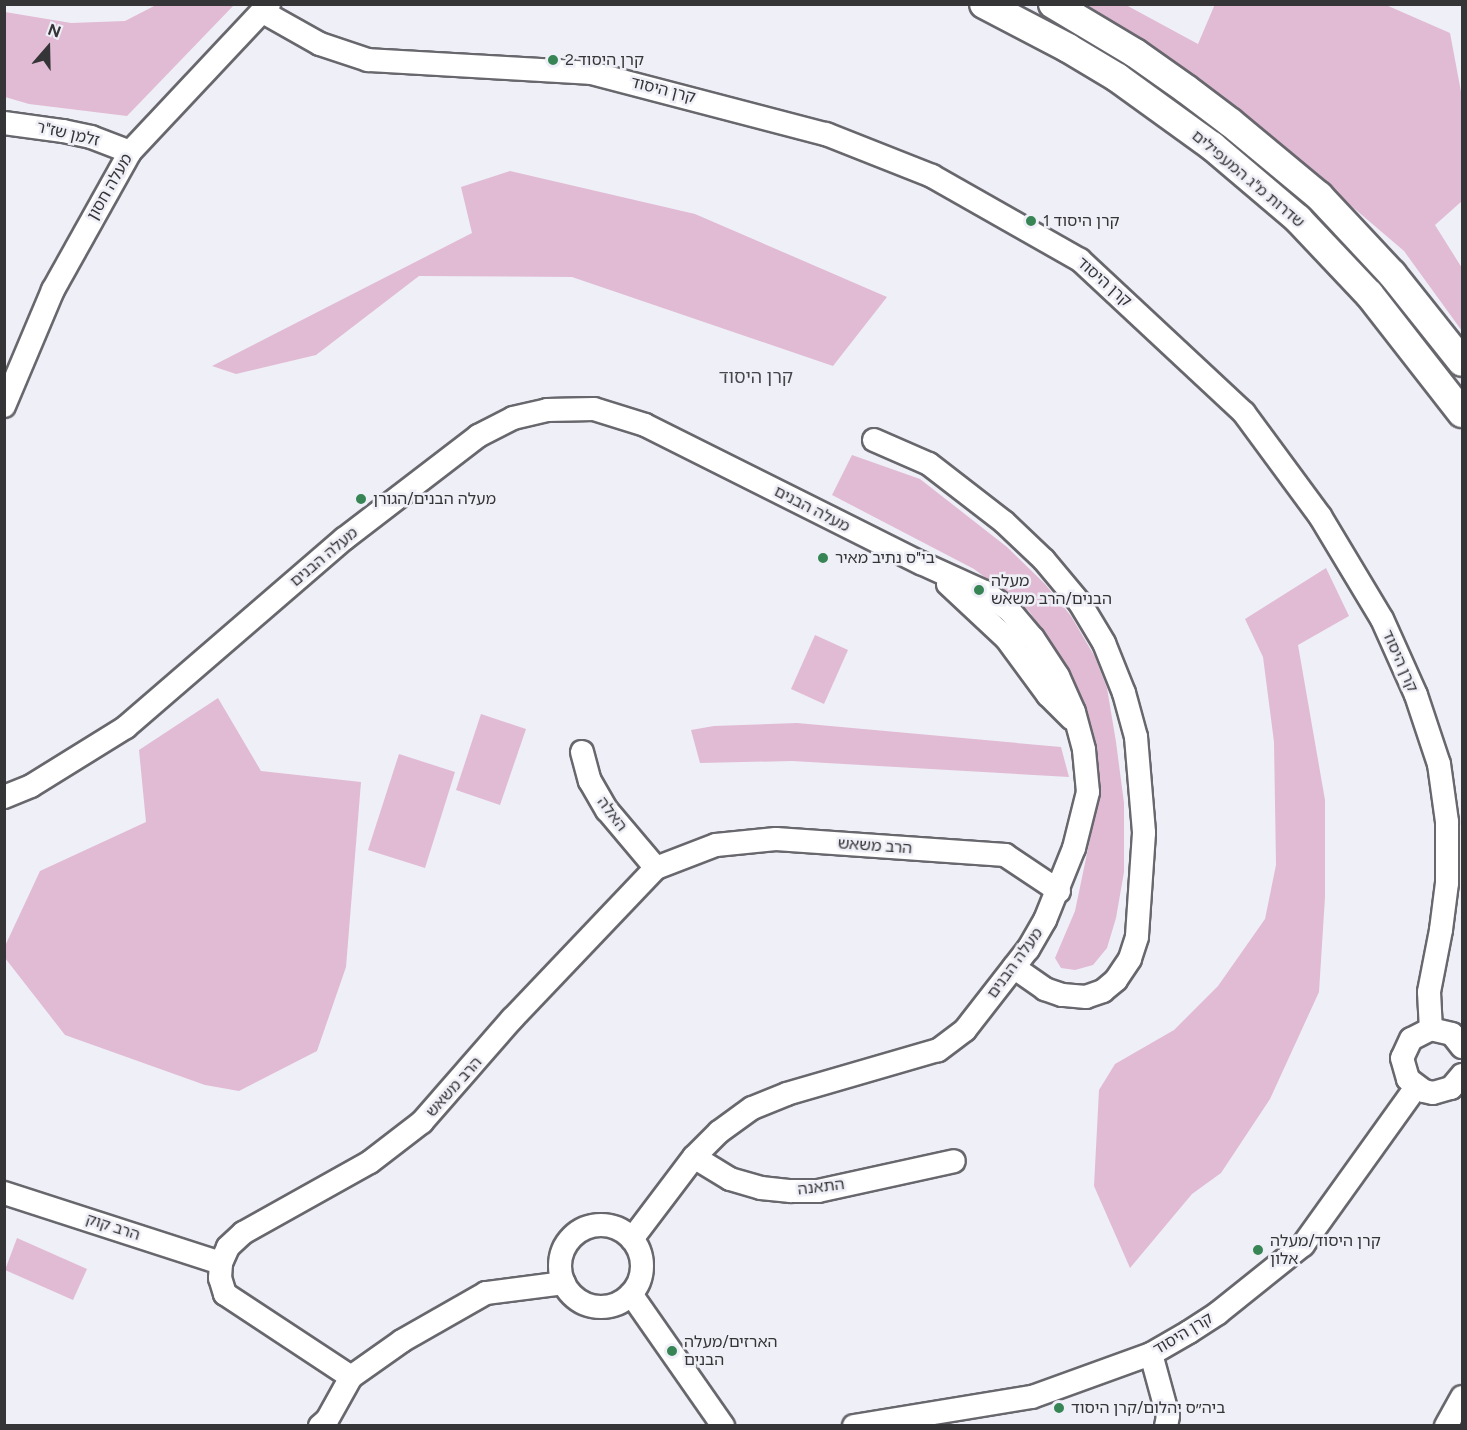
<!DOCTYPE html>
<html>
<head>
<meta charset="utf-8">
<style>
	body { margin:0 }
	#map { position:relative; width:1467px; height:1430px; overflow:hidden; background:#efeff7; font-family:Figtree,"Noto Sans Hebrew",sans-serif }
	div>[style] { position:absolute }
	.green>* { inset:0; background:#e1bbd4 }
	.roads { filter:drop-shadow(2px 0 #67676d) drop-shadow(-2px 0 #67676d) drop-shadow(0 2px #67676d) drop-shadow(0 -2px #67676d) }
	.minor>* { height:22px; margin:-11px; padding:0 11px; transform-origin:11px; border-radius:11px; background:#fff }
	.minor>.ring { margin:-11px; padding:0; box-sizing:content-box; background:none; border:22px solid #fff; border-radius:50% }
	.major>* { height:28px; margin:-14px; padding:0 14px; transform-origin:14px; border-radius:14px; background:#fff }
	.dots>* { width:16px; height:16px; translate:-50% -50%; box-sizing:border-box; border:3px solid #efeff7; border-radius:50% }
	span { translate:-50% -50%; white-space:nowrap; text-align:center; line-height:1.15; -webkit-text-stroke:5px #efeff7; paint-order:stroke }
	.poi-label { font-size:16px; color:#353538 }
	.left { translate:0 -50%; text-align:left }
	.street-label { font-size:16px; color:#353538 }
	.neighbourhood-label { font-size:18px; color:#45454b }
	.frame { position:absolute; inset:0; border:6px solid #353538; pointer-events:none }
	.north { position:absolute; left:18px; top:18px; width:60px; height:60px; -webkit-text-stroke:4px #efeff7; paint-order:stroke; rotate:20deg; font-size:16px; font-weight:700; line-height:24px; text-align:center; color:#353538 }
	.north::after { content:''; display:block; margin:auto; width:21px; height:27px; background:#353538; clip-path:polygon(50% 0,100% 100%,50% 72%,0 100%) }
</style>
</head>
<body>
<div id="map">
	<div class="green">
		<div style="clip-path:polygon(158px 4px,234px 5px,127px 116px,29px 104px,5px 97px,5px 12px,71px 23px,125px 21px)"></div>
		<div style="clip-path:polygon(1215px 4px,1386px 5px,1450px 33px,1462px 97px,1462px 201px,1435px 225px,1462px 268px,1462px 331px,1404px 251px,1252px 121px,1072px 5px,1126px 5px,1198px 44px)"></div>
		<div style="clip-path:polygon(510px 171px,695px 214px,887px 297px,833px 366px,572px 277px,419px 276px,316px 355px,236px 374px,212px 366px,472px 233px,461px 187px)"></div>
		<div style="clip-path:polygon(852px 455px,920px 479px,1007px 547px,1045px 584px,1071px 616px,1095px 657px,1107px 688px,1116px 742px,1124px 803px,1124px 872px,1116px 918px,1107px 948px,1093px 965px,1075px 970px,1061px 968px,1055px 958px,1075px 911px,1099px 796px,1095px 751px,1087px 716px,1056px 650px,1029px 611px,974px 569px,832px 495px)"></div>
		<div style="clip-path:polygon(1326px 568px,1349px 616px,1298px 645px,1325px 800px,1325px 897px,1319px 992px,1270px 1099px,1221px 1173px,1192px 1194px,1130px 1268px,1094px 1186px,1099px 1090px,1115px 1064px,1174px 1030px,1218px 986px,1265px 919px,1276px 865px,1274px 742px,1263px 657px,1245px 619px)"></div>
		<div style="clip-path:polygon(815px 635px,848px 650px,824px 704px,791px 689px)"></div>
		<div style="clip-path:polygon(218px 698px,261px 771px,361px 782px,346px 967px,317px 1051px,239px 1091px,205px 1085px,65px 1035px,5px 958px,5px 946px,40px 871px,146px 822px,139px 750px)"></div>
		<div style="clip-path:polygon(481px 714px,526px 729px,500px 805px,456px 790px)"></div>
		<div style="clip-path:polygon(797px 723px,1061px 747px,1069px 777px,792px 761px,700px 763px,691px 730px,714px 726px)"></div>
		<div style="clip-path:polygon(399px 754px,455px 772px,425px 868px,368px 850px)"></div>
		<div style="clip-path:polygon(17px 1238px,87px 1269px,73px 1300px,5px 1270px)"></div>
	</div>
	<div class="roads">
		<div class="minor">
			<div style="left:263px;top:12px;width:65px;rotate:29.3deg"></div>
			<div style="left:320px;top:44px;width:51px;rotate:18.4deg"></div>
			<div style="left:368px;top:60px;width:223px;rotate:3.3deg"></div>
			<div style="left:591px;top:73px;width:243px;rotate:14.6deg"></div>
			<div style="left:826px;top:134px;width:114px;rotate:21.6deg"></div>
			<div style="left:932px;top:176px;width:170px;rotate:29.6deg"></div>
			<div style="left:1080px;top:260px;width:224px;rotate:43deg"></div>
			<div style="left:1244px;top:413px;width:128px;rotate:53.6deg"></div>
			<div style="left:1320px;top:516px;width:120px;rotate:59deg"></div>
			<div style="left:1382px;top:619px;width:83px;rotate:65.9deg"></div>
			<div style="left:1416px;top:695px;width:73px;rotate:71.6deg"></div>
			<div style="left:1439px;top:764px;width:59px;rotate:82.1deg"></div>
			<div style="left:1447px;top:822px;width:61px;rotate:90deg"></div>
			<div style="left:1447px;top:883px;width:47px;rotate:97.3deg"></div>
			<div style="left:1441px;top:930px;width:63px;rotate:101deg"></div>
			<div style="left:1429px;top:992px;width:37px;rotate:87deg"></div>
			<div style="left:4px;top:123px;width:60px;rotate:7.7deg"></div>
			<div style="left:63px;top:131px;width:29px;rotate:12deg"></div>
			<div style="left:91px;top:137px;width:42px;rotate:21deg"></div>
			<div style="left:4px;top:406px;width:126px;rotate:-67.1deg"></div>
			<div style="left:53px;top:290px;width:158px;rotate:-60.8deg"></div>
			<div style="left:130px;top:152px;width:203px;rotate:-46.8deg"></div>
			<div style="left:874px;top:440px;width:60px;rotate:23.6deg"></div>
			<div style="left:929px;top:464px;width:95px;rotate:37.7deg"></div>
			<div style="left:1004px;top:522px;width:55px;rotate:43.5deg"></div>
			<div style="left:1044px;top:560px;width:56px;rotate:50.1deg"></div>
			<div style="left:1080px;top:603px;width:47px;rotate:59deg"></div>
			<div style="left:1104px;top:643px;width:54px;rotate:68.2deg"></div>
			<div style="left:1124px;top:693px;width:46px;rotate:74.7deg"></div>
			<div style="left:1136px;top:737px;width:96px;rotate:85.2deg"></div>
			<div style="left:1144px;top:833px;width:104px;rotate:93.9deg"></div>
			<div style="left:1137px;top:937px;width:23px;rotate:108deg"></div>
			<div style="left:1130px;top:959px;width:25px;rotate:124deg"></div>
			<div style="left:1116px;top:980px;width:17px;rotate:140deg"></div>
			<div style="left:1103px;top:991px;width:18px;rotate:161deg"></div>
			<div style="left:1086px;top:997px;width:24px;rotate:-175deg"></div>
			<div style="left:1062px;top:995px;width:18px;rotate:-161deg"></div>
			<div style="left:1045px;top:989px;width:38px;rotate:-145deg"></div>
			<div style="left:948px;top:584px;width:79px;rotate:43deg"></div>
			<div style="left:1006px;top:638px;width:71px;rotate:53.6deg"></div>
			<div style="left:1048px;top:695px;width:33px;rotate:45deg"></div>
			<div style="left:582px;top:752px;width:30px;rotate:75deg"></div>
			<div style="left:590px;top:781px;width:34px;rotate:60deg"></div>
			<div style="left:607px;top:810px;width:76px;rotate:49.8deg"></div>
			<div style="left:4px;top:797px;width:29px;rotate:-22deg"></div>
			<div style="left:31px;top:786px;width:112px;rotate:-31.8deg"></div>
			<div style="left:126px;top:727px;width:288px;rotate:-40.8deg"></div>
			<div style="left:344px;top:539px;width:169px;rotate:-37.5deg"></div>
			<div style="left:478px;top:436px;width:39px;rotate:-27deg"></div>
			<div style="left:513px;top:418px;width:35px;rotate:-13deg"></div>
			<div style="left:547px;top:410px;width:47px;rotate:-1.2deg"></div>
			<div style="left:594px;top:409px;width:53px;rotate:17.4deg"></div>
			<div style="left:645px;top:425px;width:309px;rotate:26.6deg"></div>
			<div style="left:921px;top:563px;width:70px;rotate:24.4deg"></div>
			<div style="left:985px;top:592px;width:31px;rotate:37deg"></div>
			<div style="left:1010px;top:611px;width:35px;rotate:50deg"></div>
			<div style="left:1033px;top:638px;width:45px;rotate:56.7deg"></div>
			<div style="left:1058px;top:676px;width:39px;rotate:66deg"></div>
			<div style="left:1074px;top:712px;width:39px;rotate:75deg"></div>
			<div style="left:1084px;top:750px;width:42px;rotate:84.6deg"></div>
			<div style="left:1088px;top:792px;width:58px;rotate:104deg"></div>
			<div style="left:1074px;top:848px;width:78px;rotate:111.9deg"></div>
			<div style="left:1045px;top:920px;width:34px;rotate:120deg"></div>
			<div style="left:1028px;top:949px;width:103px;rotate:127.9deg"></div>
			<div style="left:965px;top:1030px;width:34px;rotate:143deg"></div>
			<div style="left:938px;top:1050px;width:157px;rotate:163.8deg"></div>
			<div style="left:787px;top:1094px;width:38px;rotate:158deg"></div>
			<div style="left:752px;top:1108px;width:41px;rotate:144deg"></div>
			<div style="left:719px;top:1132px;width:35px;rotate:135deg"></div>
			<div style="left:694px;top:1157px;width:103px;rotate:127.1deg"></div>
			<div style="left:1462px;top:1047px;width:16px;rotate:-128deg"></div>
			<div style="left:1452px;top:1034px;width:22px;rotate:-167deg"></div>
			<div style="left:1431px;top:1029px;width:22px;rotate:153deg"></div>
			<div style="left:1411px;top:1039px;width:21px;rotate:115deg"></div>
			<div style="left:1402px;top:1058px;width:22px;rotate:74deg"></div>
			<div style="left:1408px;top:1079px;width:20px;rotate:37deg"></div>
			<div style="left:1424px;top:1091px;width:9px;rotate:13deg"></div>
			<div style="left:1433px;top:1093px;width:19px;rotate:-16deg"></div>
			<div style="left:1451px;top:1088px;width:17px;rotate:-50deg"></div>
			<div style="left:694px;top:1157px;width:42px;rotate:31.4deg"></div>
			<div style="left:730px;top:1179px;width:32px;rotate:16deg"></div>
			<div style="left:761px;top:1188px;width:30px;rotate:6deg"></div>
			<div style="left:791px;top:1191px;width:27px"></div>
			<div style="left:818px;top:1191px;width:139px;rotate:-12.4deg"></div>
			<div style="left:4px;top:1193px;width:228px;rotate:17.9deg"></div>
			<div class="ring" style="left:560px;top:1225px;width:60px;height:60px"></div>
			<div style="left:564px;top:1283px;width:79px;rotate:172.7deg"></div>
			<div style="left:486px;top:1293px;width:97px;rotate:150.3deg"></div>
			<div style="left:402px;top:1341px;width:62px;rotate:144.8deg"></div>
			<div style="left:351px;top:1377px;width:151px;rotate:-146.6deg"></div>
			<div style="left:225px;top:1294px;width:17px;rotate:-107deg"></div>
			<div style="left:220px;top:1278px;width:15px;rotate:-86deg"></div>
			<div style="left:221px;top:1263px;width:17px;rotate:-66deg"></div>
			<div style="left:228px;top:1247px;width:21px;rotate:-43deg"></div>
			<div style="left:243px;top:1233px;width:145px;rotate:-29.2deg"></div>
			<div style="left:370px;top:1162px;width:66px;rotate:-37.6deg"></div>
			<div style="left:422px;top:1122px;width:137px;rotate:-48.9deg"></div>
			<div style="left:512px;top:1019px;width:209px;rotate:-46.4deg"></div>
			<div style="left:656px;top:868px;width:64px;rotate:-21deg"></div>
			<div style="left:716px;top:845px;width:60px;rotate:-5.7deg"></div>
			<div style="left:776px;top:839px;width:230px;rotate:4deg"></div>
			<div style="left:1005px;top:855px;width:65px;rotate:33.7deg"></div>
			<div style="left:631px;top:1294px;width:161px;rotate:55.1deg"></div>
			<div style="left:1151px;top:1354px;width:64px;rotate:74.7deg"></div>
			<div style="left:1168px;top:1416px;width:10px;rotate:101deg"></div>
			<div style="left:320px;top:1426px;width:9px;rotate:-41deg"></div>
			<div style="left:327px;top:1420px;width:49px;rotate:-60.8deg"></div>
			<div style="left:854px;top:1426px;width:180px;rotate:-9.3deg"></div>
			<div style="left:1032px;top:1397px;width:127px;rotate:-19.9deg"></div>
			<div style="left:1151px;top:1354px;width:44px;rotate:-30.1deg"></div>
			<div style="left:1189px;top:1332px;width:35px;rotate:-33deg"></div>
			<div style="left:1218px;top:1313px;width:109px;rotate:-38.7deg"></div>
			<div style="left:1303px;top:1245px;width:194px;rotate:-54.4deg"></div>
			<div style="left:1446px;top:1426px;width:33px;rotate:-61deg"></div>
		</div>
		<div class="major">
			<div style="left:984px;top:4px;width:95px;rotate:27.6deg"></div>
			<div style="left:1068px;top:48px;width:58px;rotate:31deg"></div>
			<div style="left:1118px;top:78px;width:116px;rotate:35.9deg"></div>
			<div style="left:1212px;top:146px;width:113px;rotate:40.3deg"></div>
			<div style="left:1298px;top:219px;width:103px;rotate:46.6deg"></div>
			<div style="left:1369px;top:294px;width:151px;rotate:52deg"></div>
			<div style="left:1053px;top:4px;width:96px;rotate:30.9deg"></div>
			<div style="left:1135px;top:53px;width:62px;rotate:35.2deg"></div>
			<div style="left:1186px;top:89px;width:56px;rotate:37.1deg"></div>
			<div style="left:1231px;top:123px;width:114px;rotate:39.7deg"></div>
			<div style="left:1319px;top:196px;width:107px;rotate:46.9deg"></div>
			<div style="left:1392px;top:274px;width:112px;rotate:51.5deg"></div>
		</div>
	</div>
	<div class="dots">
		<div style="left:553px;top:60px;background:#378555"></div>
		<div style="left:1031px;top:221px;background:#378555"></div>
		<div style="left:361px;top:499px;background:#378555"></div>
		<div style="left:823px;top:558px;background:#378555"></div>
		<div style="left:979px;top:590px;background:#378555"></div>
		<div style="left:1258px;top:1250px;background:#378555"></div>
		<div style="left:672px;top:1351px;background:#378555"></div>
		<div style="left:1059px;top:1408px;background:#378555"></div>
	</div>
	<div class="poi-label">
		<span class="left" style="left:565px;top:60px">קרן היסוד 2</span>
		<span class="left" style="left:1043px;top:221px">קרן היסוד 1</span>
		<span class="left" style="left:373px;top:499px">מעלה הבנים/הגורן</span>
		<span class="left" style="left:835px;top:558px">בי"ס נתיב מאיר</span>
		<span class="left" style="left:991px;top:590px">מעלה<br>הבנים/הרב משאש</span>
		<span class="left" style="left:1270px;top:1250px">קרן היסוד/מעלה<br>אלון</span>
		<span class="left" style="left:684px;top:1351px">הארזים/מעלה<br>הבנים</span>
		<span class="left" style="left:1071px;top:1408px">ביה״ס יהלום/קרן היסוד</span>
	</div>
	<div class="street-label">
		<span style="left:663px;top:90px;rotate:14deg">קרן היסוד</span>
		<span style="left:68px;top:134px;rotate:13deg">זלמן שז"ר</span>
		<span style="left:1248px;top:179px;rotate:40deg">שדרות מ"ג המעפילים</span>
		<span style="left:110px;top:187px;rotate:-60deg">מעלה חסון</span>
		<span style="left:1104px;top:282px;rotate:41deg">קרן היסוד</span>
		<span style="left:812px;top:509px;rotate:27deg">מעלה הבנים</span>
		<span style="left:324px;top:557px;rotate:-40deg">מעלה הבנים</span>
		<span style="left:1400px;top:661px;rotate:66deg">קרן היסוד</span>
		<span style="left:612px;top:814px;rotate:53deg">האלה</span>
		<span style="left:875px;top:846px;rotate:4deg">הרב משאש</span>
		<span style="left:1015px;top:963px;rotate:-54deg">מעלה הבנים</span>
		<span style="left:454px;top:1087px;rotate:-48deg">הרב משאש</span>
		<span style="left:821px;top:1187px;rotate:-7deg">התאנה</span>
		<span style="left:113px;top:1227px;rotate:18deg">הרב קוק</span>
		<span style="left:1183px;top:1334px;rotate:-31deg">קרן היסוד</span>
	</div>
	<div class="neighbourhood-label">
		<span style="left:756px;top:377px">קרן היסוד</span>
	</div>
	<div class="frame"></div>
	<div class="north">N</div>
</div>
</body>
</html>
